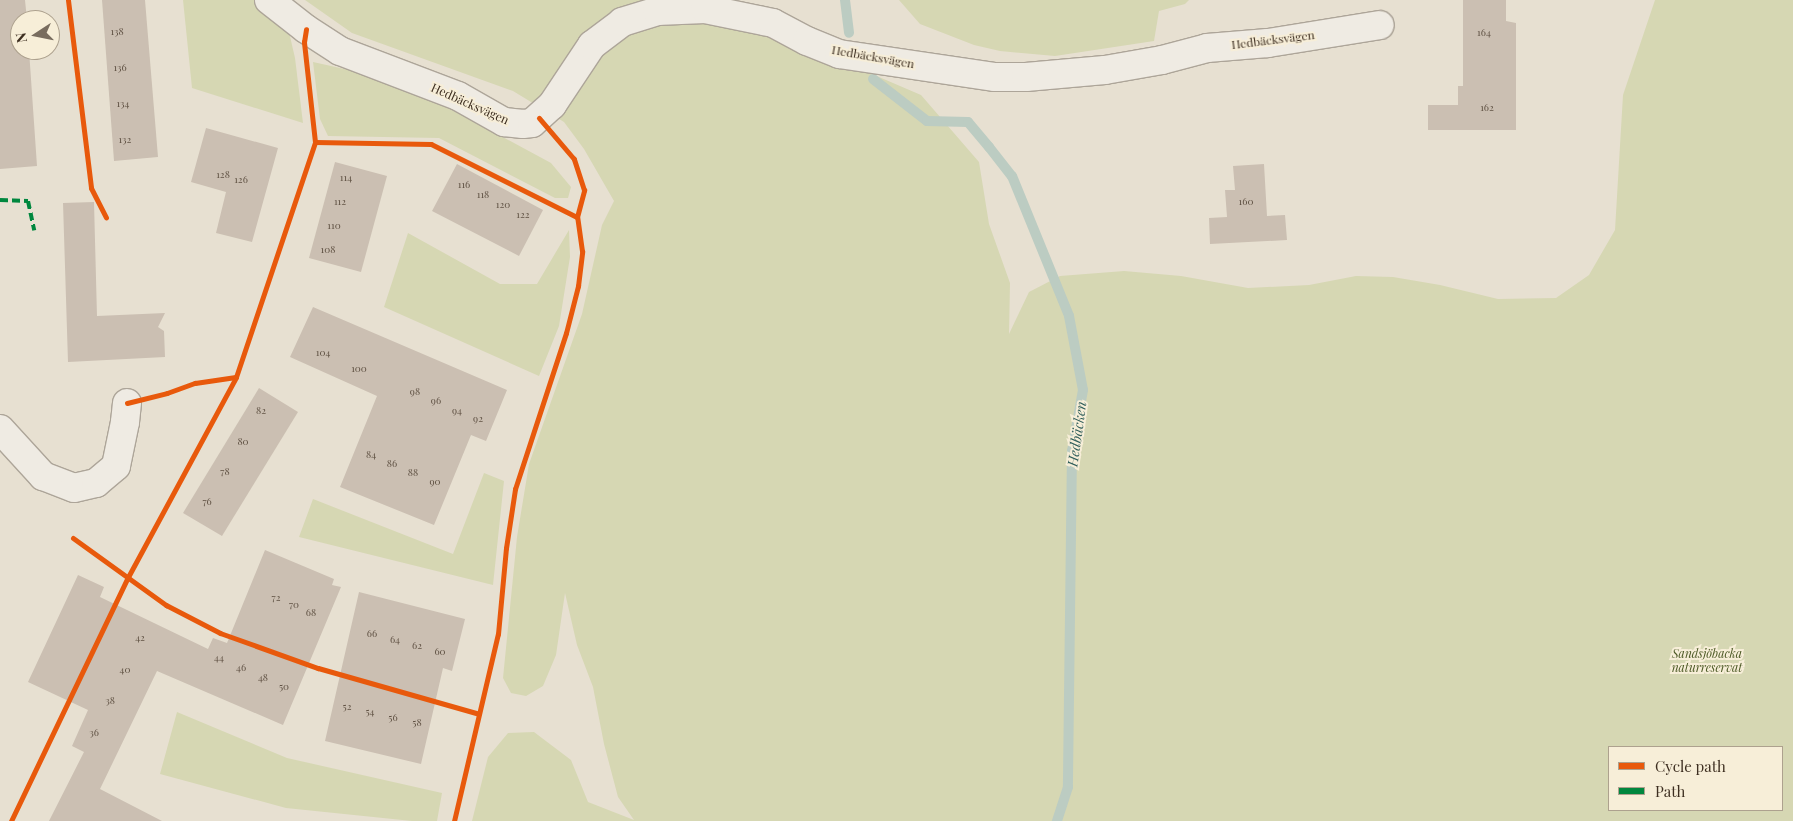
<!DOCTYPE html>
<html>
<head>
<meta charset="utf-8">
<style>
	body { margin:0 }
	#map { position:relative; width:1793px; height:821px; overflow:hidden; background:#e7e0d1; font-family:"Playfair Display",serif }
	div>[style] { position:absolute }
	.green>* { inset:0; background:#d6d7b3 }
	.stream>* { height:10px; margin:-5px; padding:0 5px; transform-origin:5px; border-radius:5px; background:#bcccc2 }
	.building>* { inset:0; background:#cbbfb2 }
	.roads { filter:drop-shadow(1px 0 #ada599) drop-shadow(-1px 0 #ada599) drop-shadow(0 1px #ada599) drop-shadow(0 -1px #ada599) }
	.minor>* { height:28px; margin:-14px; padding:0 14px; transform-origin:14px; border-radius:14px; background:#efebe3 }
	.quiet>* { height:4px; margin-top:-2px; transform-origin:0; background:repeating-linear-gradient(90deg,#00873e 0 8px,transparent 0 12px) }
	.cycleway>* { height:5px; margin:-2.5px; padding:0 2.5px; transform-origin:2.5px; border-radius:2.5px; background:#e8590c }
	span { translate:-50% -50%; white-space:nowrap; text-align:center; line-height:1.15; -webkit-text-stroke:4px #f7eed8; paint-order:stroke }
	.number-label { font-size:10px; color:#605244 }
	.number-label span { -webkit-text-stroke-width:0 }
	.street-label { font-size:12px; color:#3d2e20 }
	.park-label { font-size:12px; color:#4d5a26; font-style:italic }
	.water-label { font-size:14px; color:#2f5d5a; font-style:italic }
	.legend { position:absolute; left:1608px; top:746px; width:175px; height:65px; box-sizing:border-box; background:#f7eed8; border:1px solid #ada18e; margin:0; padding:6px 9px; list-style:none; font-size:15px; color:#3d2e20 }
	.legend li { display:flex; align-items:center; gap:10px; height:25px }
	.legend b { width:25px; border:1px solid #ada18e }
	.north { position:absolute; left:10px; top:10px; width:50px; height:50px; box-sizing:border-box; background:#f7eed8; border:1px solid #ada18e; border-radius:50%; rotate:259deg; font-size:14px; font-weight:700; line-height:20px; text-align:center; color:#3d2e20 }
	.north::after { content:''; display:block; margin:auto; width:18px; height:22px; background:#786c5e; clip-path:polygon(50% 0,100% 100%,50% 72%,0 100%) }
</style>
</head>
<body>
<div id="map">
	<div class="green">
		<div style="clip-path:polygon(183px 0,256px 0,289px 32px,295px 58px,303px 123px,192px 88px)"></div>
		<div style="clip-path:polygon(evenodd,305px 0,712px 0,830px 56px,921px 95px,979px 162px,989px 224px,1010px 283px,1009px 334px,1029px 292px,1060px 276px,1124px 271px,1181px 276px,1248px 288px,1309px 285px,1356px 276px,1393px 277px,1440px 285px,1498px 299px,1556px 298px,1589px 275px,1615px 230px,1623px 95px,1655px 0,1793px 0,1793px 821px,472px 821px,488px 757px,508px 733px,534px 732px,571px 760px,588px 802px,634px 820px,618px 797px,604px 744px,593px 687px,577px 645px,565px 593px,556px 655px,543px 686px,526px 696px,511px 693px,503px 678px,517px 537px,529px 464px,582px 314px,602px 225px,614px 201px,584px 149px,564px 122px,513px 91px,352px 33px,305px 0,1609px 747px,1782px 747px,1782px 810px,1609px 810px,1609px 747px)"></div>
		<div style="clip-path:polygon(899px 0,1189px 0,1185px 4px,1159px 11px,1154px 41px,1055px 56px,1000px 51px,974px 45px,920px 24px)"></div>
		<div style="clip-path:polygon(313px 62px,385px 78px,460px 114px,551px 163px,571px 187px,568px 198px,555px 198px,439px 138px,328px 136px,320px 119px)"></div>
		<div style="clip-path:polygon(569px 230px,570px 257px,559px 326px,539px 376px,384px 307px,408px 233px,500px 284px,537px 284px)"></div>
		<div style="clip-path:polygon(484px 473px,504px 481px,493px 585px,299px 537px,313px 499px,453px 554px)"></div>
		<div style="clip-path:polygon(177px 712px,287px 758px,442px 793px,437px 821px,412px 821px,286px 808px,160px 774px)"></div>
	</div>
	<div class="stream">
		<div style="left:845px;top:0;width:33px;rotate:83deg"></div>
		<div style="left:873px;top:79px;width:68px;rotate:37.9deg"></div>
		<div style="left:927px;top:121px;width:41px;rotate:1.4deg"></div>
		<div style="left:968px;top:122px;width:33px;rotate:50deg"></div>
		<div style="left:989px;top:147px;width:37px;rotate:52deg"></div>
		<div style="left:1012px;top:176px;width:151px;rotate:67.8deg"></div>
		<div style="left:1069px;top:316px;width:75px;rotate:79.3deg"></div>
		<div style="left:1083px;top:390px;width:62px;rotate:100.2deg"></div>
		<div style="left:1072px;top:451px;width:336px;rotate:90.7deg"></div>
		<div style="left:1068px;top:787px;width:36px;rotate:108deg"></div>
	</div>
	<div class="building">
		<div style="clip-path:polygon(0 0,25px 0,27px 20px,20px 20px,20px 50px,29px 50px,37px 166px,0 169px)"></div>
		<div style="clip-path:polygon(102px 0,145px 0,158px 157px,114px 161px)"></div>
		<div style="clip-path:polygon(1463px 0,1506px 0,1506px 21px,1516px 23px,1516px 130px,1428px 130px,1428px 105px,1458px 105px,1458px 86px,1463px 86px)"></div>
		<div style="clip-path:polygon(206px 128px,278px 148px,252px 242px,216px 233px,226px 192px,191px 182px)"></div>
		<div style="clip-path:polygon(335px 162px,387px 176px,361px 272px,309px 258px)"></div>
		<div style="clip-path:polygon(457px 164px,543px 210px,519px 256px,432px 211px)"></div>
		<div style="clip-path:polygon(1264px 164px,1267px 216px,1285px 215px,1287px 240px,1210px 244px,1209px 218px,1227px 217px,1225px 190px,1235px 190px,1233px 166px)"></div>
		<div style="clip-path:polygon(94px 202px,97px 316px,165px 313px,158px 327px,164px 331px,165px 357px,68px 362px,63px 203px)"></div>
		<div style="clip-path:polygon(313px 307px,507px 390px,486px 441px,471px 435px,434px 525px,340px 487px,377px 396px,290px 357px)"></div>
		<div style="clip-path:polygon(259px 388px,298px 412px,222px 536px,183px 513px)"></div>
		<div style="clip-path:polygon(265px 550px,334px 579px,332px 585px,341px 587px,283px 725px,157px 671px,100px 789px,162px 821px,49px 821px,84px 752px,72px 746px,88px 710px,28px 682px,78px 575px,104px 587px,100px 597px,208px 649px,213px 638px,227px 643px)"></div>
		<div style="clip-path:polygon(359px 592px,465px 619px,452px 671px,443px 668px,421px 764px,325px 741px)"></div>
	</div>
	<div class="roads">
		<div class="minor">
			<div style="left:269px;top:0;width:47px;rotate:38.1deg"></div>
			<div style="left:306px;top:29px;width:40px;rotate:32.9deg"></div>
			<div style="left:340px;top:51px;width:126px;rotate:20.9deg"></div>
			<div style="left:458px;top:96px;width:53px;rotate:29.5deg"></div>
			<div style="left:504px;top:122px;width:19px;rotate:6deg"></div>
			<div style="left:523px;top:124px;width:9px;rotate:-6deg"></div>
			<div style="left:532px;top:123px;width:27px;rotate:-42deg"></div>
			<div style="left:552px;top:105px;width:72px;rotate:-56.3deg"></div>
			<div style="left:592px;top:45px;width:38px;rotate:-37deg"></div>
			<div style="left:622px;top:22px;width:37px;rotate:-17deg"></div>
			<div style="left:657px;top:11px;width:48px;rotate:-2.4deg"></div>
			<div style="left:705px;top:9px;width:69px;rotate:11.6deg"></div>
			<div style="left:773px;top:23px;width:38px;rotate:28deg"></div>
			<div style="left:807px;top:41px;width:35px;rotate:22deg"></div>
			<div style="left:839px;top:54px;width:158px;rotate:8.4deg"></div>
			<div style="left:995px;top:77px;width:31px"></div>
			<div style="left:1026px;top:77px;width:79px;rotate:-5.1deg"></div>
			<div style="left:1105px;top:70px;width:58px;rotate:-10deg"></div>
			<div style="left:1162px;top:60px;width:47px;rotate:-14.9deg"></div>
			<div style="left:1207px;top:48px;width:61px;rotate:-4.7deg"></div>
			<div style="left:1268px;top:43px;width:113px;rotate:-9.1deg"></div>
			<div style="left:0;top:429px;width:64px;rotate:47.5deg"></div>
			<div style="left:43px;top:476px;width:33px;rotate:21deg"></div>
			<div style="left:74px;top:488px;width:23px;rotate:-13deg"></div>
			<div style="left:96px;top:483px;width:26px;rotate:-40deg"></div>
			<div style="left:116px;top:466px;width:45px;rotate:-78.4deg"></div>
			<div style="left:125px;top:422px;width:19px;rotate:-84deg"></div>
		</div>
	</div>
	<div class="quiet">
		<div style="left:0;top:200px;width:28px;rotate:2deg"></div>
		<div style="left:28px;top:201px;width:30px;rotate:78deg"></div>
	</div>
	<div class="cycleway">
		<div style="left:68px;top:0;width:189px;rotate:83deg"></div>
		<div style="left:91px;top:188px;width:33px;rotate:63deg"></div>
		<div style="left:315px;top:142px;width:116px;rotate:1deg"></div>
		<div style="left:431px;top:144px;width:163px;rotate:26.6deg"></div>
		<div style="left:127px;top:403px;width:41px;rotate:-14deg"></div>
		<div style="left:167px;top:393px;width:30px;rotate:-20deg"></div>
		<div style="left:195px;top:383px;width:41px;rotate:-8.3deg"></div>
		<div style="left:73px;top:538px;width:115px;rotate:35.8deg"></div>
		<div style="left:166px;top:605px;width:61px;rotate:27.4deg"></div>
		<div style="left:220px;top:633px;width:104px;rotate:19.7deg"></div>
		<div style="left:318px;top:668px;width:167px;rotate:15.9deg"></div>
		<div style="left:11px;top:821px;width:271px;rotate:-64.4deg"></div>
		<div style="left:128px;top:577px;width:227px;rotate:-61.6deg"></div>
		<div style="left:236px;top:377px;width:248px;rotate:-71.4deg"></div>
		<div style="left:315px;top:142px;width:101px;rotate:-96.3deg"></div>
		<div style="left:304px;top:42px;width:13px;rotate:-81deg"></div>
		<div style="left:454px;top:821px;width:192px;rotate:-76.8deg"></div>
		<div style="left:498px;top:634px;width:86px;rotate:-84.7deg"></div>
		<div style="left:506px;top:548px;width:60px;rotate:-81.3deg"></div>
		<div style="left:515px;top:489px;width:164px;rotate:-71.9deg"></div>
		<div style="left:566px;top:333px;width:49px;rotate:-75.7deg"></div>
		<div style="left:578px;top:286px;width:35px;rotate:-83deg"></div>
		<div style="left:582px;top:251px;width:34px;rotate:-98deg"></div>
		<div style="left:577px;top:217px;width:28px;rotate:-75deg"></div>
		<div style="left:584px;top:190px;width:33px;rotate:-108deg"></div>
		<div style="left:574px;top:159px;width:54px;rotate:-130.5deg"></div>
	</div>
	<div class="number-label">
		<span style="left:117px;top:32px">138</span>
		<span style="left:1484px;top:33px">164</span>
		<span style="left:120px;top:68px">136</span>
		<span style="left:123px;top:104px">134</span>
		<span style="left:1487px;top:108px">162</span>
		<span style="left:125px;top:140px">132</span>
		<span style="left:223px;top:175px">128</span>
		<span style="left:346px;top:178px">114</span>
		<span style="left:241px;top:180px">126</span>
		<span style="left:464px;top:185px">116</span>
		<span style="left:483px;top:195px">118</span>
		<span style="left:340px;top:202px">112</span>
		<span style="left:1246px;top:202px">160</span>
		<span style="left:503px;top:205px">120</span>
		<span style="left:523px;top:215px">122</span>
		<span style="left:334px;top:226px">110</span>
		<span style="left:328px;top:250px">108</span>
		<span style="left:323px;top:353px">104</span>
		<span style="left:359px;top:369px">100</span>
		<span style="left:415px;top:392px">98</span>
		<span style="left:436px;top:401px">96</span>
		<span style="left:261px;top:411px">82</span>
		<span style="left:457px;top:411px">94</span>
		<span style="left:478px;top:419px">92</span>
		<span style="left:243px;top:442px">80</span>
		<span style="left:371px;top:455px">84</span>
		<span style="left:392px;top:464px">86</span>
		<span style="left:225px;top:472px">78</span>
		<span style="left:413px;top:473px">88</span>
		<span style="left:435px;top:482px">90</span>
		<span style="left:207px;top:502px">76</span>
		<span style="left:276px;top:598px">72</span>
		<span style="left:294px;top:605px">70</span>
		<span style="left:311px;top:613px">68</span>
		<span style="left:372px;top:634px">66</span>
		<span style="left:140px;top:638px">42</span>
		<span style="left:395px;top:640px">64</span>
		<span style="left:417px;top:646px">62</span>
		<span style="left:440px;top:652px">60</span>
		<span style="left:219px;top:658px">44</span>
		<span style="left:241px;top:668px">46</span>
		<span style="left:125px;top:670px">40</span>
		<span style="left:263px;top:678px">48</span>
		<span style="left:284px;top:687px">50</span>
		<span style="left:110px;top:701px">38</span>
		<span style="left:347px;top:707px">52</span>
		<span style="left:370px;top:712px">54</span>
		<span style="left:393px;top:718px">56</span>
		<span style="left:417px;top:723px">58</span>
		<span style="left:94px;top:733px">36</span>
	</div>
	<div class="street-label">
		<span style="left:1273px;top:40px;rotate:-7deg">Hedbäcksvägen</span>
		<span style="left:873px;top:57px;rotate:10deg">Hedbäcksvägen</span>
		<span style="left:470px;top:104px;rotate:24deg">Hedbäcksvägen</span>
	</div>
	<div class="park-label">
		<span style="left:1707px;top:661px">Sandsjöbacka<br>naturreservat</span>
	</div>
	<div class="water-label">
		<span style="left:1077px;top:434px;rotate:-82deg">Hedbäcken</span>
	</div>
	<ul class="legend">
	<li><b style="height:6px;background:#e8590c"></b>Cycle path</li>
	<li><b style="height:6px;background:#00873e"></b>Path</li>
	</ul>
	<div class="north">N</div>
</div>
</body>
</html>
